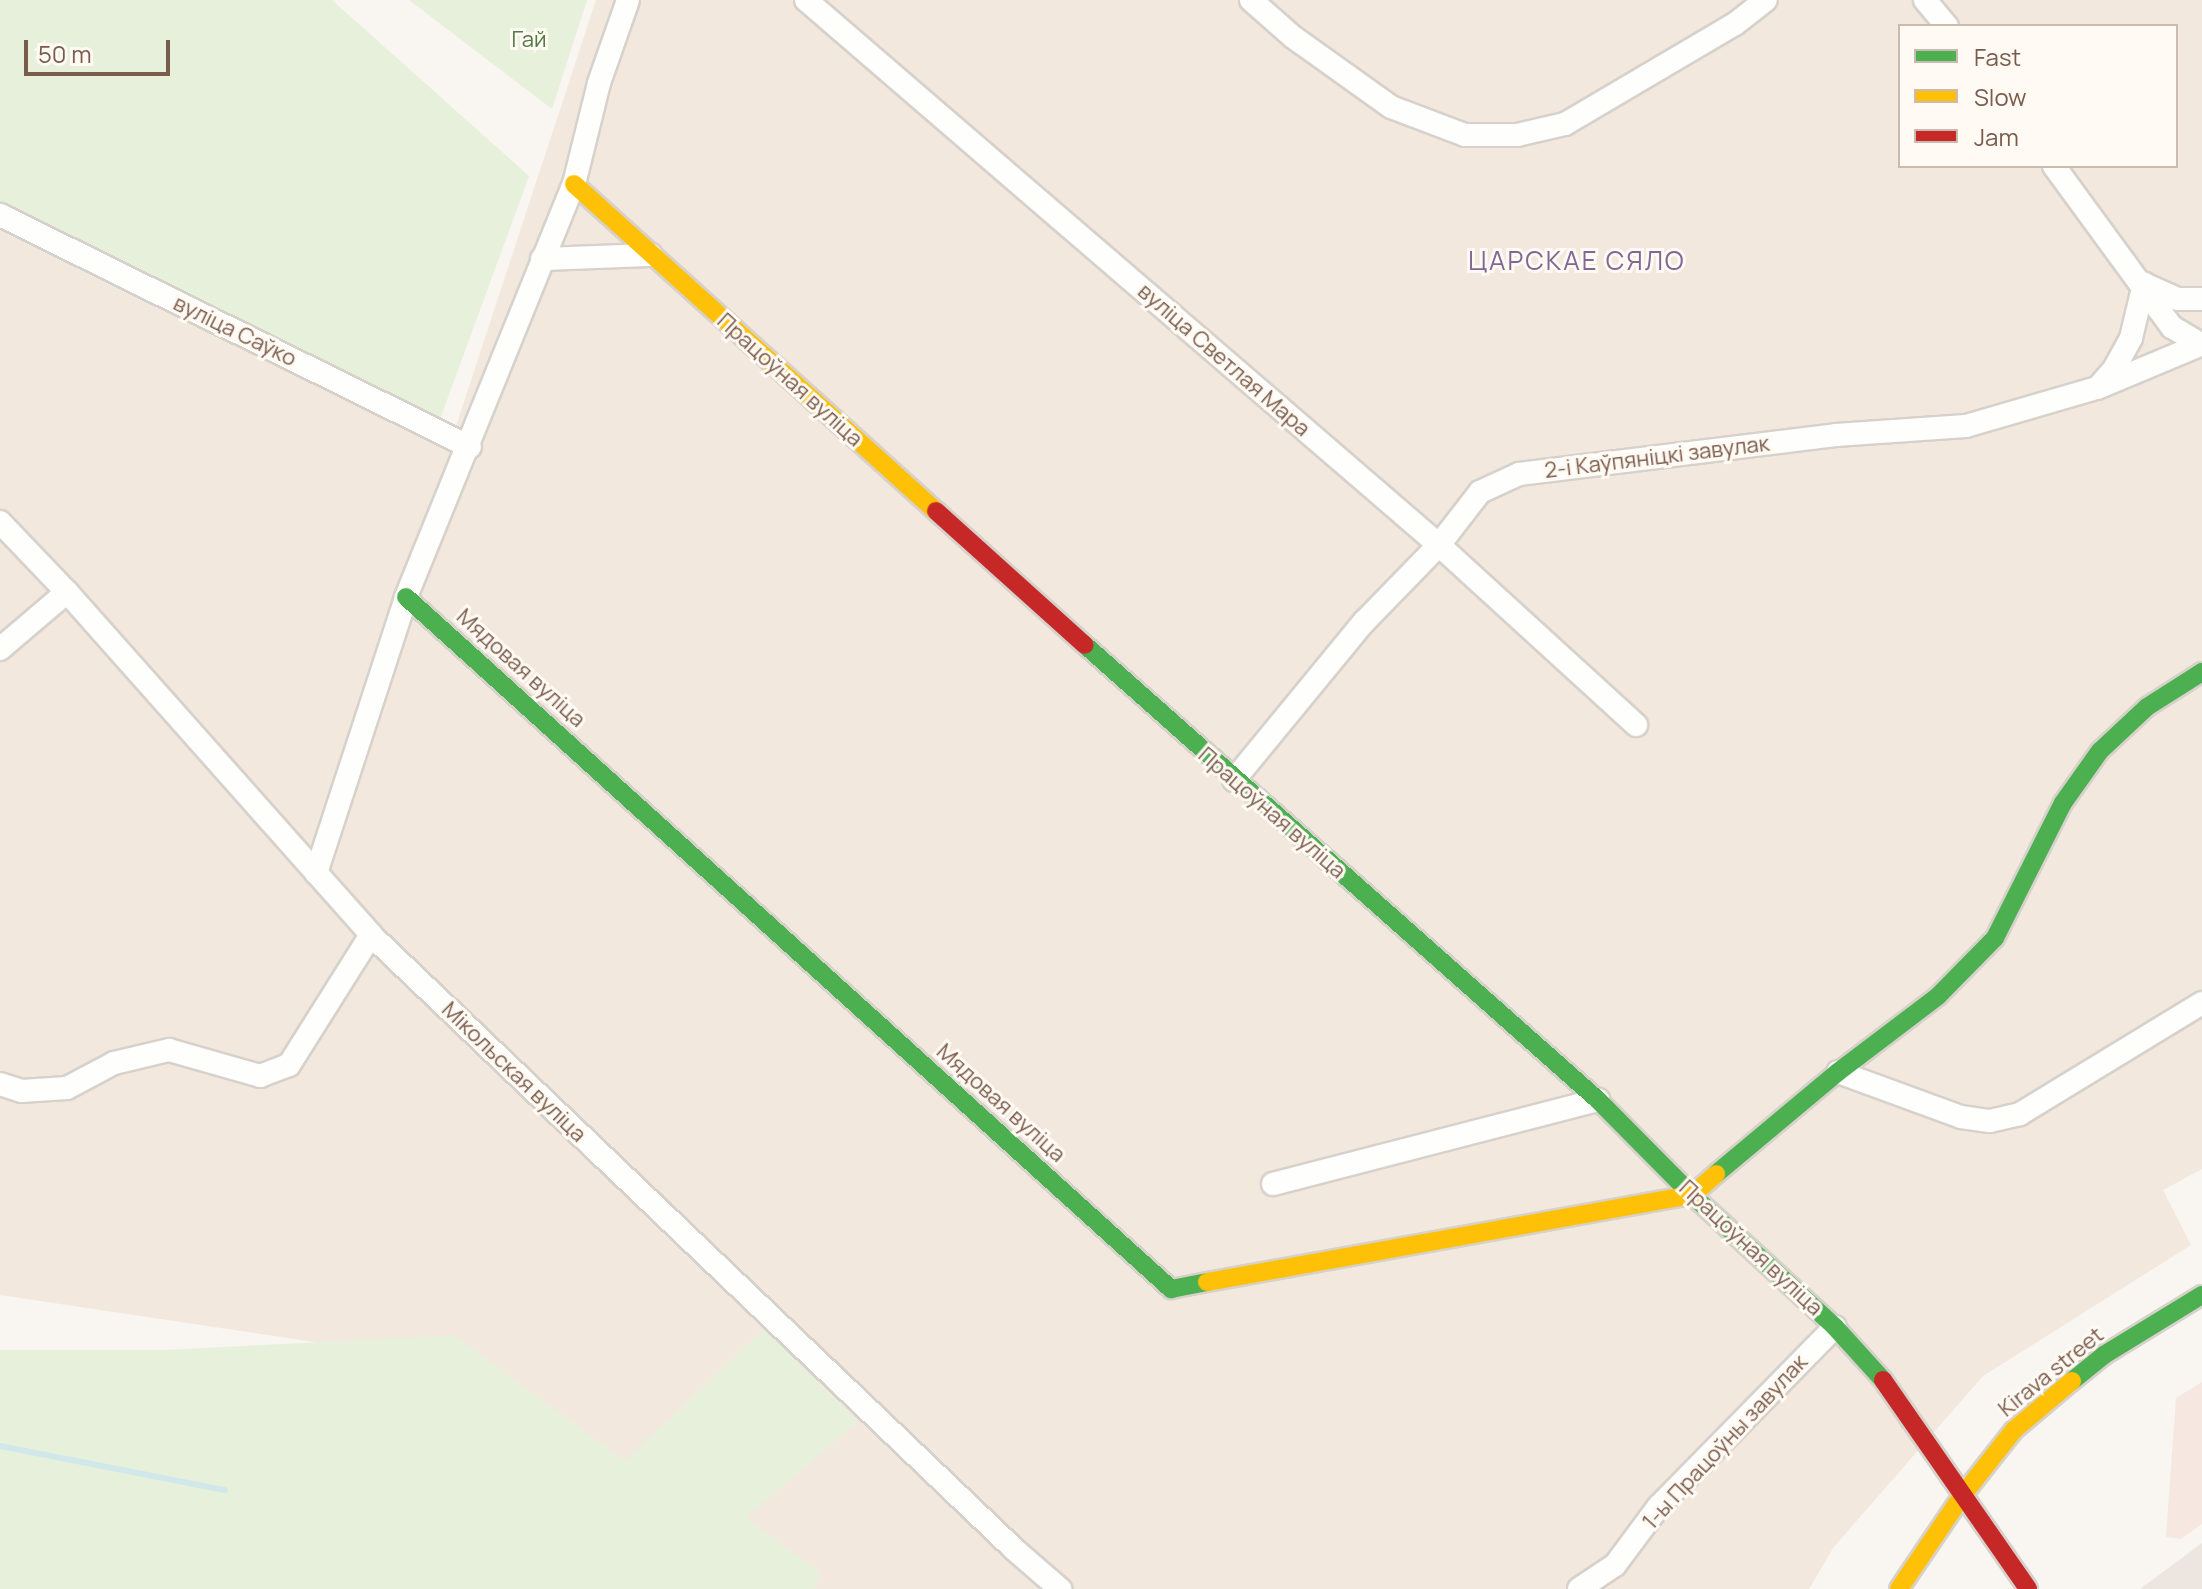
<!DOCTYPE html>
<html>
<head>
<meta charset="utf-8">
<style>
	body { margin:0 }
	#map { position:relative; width:2202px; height:1589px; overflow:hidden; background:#f9f5f0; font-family:Manrope,sans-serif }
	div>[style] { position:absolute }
	.residential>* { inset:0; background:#f2e8de }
	.commercial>* { inset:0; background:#f6e8e1 }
	.industrial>* { inset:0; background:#ede5e0 }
	.green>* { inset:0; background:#e7f0db }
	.stream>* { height:6px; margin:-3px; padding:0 3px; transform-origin:3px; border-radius:3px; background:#d0e8ea }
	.roads { filter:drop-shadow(2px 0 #d7d1cb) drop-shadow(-2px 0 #d7d1cb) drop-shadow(0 2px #d7d1cb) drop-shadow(0 -2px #d7d1cb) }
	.street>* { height:22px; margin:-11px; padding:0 11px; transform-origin:11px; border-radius:11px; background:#fefefd }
	.fast>* { height:18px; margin:-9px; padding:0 9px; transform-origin:9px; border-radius:9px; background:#4caf50 }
	.slow>* { height:18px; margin:-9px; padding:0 9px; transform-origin:9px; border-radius:9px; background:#ffc107 }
	.jam>* { height:18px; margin:-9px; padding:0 9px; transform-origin:9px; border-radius:9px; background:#c62828 }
	span { translate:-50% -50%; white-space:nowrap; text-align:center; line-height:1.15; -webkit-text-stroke:6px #fffaf3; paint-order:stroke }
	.park-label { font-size:22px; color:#537a41 }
	.street-label { font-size:22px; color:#7a5c4d }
	.quarter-label { font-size:26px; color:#846695; letter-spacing:2px }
	.legend { position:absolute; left:1898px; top:24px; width:280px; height:144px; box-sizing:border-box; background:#fffaf3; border:2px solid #cabbb1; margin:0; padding:10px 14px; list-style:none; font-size:24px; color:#7a5c4d }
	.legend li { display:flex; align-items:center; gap:16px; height:40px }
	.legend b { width:40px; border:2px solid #cabbb1 }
	.scale { position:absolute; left:24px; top:40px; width:146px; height:36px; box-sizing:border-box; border:4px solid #7a5c4d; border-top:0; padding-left:10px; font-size:24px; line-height:28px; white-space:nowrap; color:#7a5c4d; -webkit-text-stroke:6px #fffaf3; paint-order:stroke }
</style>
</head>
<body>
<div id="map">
	<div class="residential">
		<div style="clip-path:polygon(evenodd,596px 0,2202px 0,2202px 1169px,2163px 1190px,2191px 1245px,1983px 1376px,1833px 1548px,1809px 1589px,667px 1589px,422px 1358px,0 1295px,0 206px,455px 429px,596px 0,1900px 26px,2176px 26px,2176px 166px,1900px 166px,1900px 26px)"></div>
	</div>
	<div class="commercial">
		<div style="clip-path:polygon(2202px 1382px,2202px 1524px,2181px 1539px,2166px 1537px,2176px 1398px)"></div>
	</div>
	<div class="industrial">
		<div style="clip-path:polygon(2202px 1543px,2202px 1589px,2140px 1589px)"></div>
	</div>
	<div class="green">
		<div style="clip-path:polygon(0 0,332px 0,529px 176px,439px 422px,0 203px)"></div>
		<div style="clip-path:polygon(409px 0,587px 0,552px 109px)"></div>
		<div style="clip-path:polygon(764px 1329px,858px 1422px,746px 1518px,820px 1572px,815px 1589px,0 1589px,0 1350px,167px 1350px,454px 1335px,625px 1461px)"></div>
	</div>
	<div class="stream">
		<div style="left:0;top:1446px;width:229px;rotate:11.1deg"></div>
	</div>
	<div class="roads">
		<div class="street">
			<div style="left:806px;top:0;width:835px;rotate:40.73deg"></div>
			<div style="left:1439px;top:545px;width:267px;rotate:42.4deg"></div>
			<div style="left:1251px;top:0;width:56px;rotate:41.4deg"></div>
			<div style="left:1293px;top:37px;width:120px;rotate:35.5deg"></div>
			<div style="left:1391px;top:107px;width:79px;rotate:20.7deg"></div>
			<div style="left:1465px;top:135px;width:52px"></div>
			<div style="left:1517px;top:135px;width:49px;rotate:-12.9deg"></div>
			<div style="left:1565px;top:124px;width:197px;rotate:-30.5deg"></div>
			<div style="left:1735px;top:24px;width:39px;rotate:-38deg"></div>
			<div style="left:1925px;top:0;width:34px;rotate:50deg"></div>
			<div style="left:2054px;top:166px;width:200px;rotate:53.8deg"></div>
			<div style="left:2172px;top:327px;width:35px;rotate:31deg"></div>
			<div style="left:0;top:215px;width:524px;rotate:26.27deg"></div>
			<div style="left:542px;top:259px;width:109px;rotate:-2.1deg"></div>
			<div style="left:2101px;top:384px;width:20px;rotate:-49deg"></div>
			<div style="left:2114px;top:369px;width:35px;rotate:-61deg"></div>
			<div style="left:2131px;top:338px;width:56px;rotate:-76.5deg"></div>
			<div style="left:2144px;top:284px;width:37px;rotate:24deg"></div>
			<div style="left:2178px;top:299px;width:24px"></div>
			<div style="left:0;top:522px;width:97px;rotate:46.3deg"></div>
			<div style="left:67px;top:592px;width:458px;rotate:48.4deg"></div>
			<div style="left:371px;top:935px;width:890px;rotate:43.68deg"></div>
			<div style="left:1015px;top:1550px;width:60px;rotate:40.9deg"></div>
			<div style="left:0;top:649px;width:88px;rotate:-40.4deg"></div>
			<div style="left:1234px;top:780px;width:205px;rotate:-50.6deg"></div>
			<div style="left:1364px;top:622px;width:107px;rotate:-45.8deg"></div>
			<div style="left:1439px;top:545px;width:67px;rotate:-52.3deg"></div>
			<div style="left:1480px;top:492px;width:43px;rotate:-24.8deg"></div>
			<div style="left:1519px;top:474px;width:319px;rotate:-7deg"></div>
			<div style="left:1836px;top:435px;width:130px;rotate:-4deg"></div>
			<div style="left:1966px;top:426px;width:136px;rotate:-16.2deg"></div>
			<div style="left:2097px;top:388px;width:114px;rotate:-22.7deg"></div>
			<div style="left:316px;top:873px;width:290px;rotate:-71.9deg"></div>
			<div style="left:406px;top:597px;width:446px;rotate:-67.9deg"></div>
			<div style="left:574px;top:184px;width:104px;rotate:-76.1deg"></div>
			<div style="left:599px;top:83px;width:88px;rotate:-70.7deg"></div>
			<div style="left:1838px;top:1072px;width:131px;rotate:20.1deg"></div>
			<div style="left:1961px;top:1117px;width:29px;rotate:8deg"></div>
			<div style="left:1990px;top:1121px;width:31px;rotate:-13deg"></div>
			<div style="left:2020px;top:1114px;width:213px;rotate:-31.4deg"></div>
			<div style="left:0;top:1084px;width:22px;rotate:18deg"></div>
			<div style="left:21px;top:1091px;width:46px;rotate:-3.7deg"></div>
			<div style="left:67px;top:1088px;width:53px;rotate:-28deg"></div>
			<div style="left:114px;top:1063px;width:57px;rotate:-13.3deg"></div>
			<div style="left:169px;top:1050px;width:95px;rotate:15.9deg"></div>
			<div style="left:260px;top:1076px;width:31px;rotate:-21deg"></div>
			<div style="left:289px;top:1065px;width:154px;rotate:-57.8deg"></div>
			<div style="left:1273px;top:1184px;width:336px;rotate:-14.5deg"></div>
			<div style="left:1579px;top:1589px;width:43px;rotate:-33.7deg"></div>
			<div style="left:1615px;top:1565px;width:74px;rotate:-53.3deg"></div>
			<div style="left:1659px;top:1506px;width:251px;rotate:-45.5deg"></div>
		</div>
		<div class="fast">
			<div style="left:406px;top:597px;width:1032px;rotate:42.13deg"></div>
			<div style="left:1171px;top:1289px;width:37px;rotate:-11deg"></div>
			<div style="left:1085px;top:645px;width:686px;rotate:41.57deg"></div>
			<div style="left:1598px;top:1100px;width:134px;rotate:45.3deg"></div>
			<div style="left:1692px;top:1195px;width:195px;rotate:42.7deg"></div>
			<div style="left:1835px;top:1327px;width:72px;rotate:47.8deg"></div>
			<div style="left:1716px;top:1174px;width:159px;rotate:-39.9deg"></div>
			<div style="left:1838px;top:1072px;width:126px;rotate:-37.2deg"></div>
			<div style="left:1938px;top:996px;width:81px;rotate:-45.5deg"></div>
			<div style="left:1995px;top:938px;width:151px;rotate:-63.3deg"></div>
			<div style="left:2063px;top:803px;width:64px;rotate:-54.6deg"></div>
			<div style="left:2100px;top:751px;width:64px;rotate:-43.1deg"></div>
			<div style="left:2147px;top:707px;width:65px;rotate:-32.5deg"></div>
			<div style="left:2072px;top:1381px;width:41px;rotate:-39.1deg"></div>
			<div style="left:2104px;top:1355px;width:115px;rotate:-31.5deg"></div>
		</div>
		<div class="slow">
			<div style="left:574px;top:184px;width:488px;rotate:42.1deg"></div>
			<div style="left:1207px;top:1282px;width:493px;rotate:-10.2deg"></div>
			<div style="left:1692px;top:1195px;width:32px;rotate:-41deg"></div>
			<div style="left:1899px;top:1589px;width:112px;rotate:-55.9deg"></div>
			<div style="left:1962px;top:1496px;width:84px;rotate:-51.8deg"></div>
			<div style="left:2014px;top:1430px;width:76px;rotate:-40.2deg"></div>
		</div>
		<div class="jam">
			<div style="left:936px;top:511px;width:200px;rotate:42deg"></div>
			<div style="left:1883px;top:1380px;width:254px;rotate:55.2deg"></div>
		</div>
	</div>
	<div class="park-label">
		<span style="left:529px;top:40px">Гай</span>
	</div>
	<div class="street-label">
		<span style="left:235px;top:331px;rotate:26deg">вуліца Саўко</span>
		<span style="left:1224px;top:360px;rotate:41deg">вуліца Светлая Мара</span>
		<span style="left:790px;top:380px;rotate:42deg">Працоўная вуліца</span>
		<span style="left:1657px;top:457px;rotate:-7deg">2-і Каўпяніцкі завулак</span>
		<span style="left:521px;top:668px;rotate:42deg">Мядовая вуліца</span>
		<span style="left:1272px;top:813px;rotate:41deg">Працоўная вуліца</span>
		<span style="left:514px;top:1072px;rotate:44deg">Мікольская вуліца</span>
		<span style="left:1001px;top:1103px;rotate:42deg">Мядовая вуліца</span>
		<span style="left:1751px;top:1248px;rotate:43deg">Працоўная вуліца</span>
		<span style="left:2051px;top:1372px;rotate:-39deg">Kirava street</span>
		<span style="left:1725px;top:1442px;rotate:-47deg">1-ы Працоўны завулак</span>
	</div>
	<div class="quarter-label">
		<span style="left:1577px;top:261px">ЦАРСКАЕ СЯЛО</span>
	</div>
	<ul class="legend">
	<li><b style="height:10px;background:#4caf50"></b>Fast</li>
	<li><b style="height:10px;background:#ffc107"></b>Slow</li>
	<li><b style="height:10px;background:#c62828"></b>Jam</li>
	</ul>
	<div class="scale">50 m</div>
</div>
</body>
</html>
